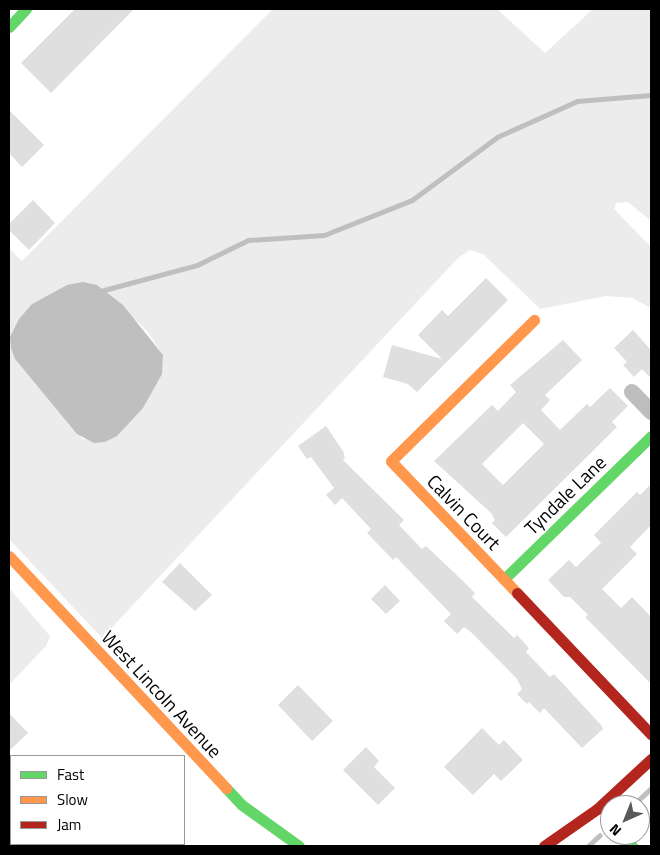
<!DOCTYPE html>
<html>
<head>
<meta charset="utf-8">
<style>
	body { margin:0 }
	#map { position:relative; width:660px; height:855px; overflow:hidden; background:#fff; font-family:"Titillium Web",sans-serif }
	div>[style] { position:absolute }
	.green>* { inset:0; background:#ececec }
	.water>* { inset:0; background:#bfbfbf }
	.stream>* { height:5px; margin:-2.5px; padding:0 2.5px; transform-origin:2.5px; border-radius:2.5px; background:#bfbfbf }
	.building>* { inset:0; background:#dfdfdf }
	.street>* { height:16px; margin:-8px; padding:0 8px; transform-origin:8px; border-radius:8px; background:#bebebe }
	.fast>* { height:11px; margin:-5.5px; padding:0 5.5px; transform-origin:5.5px; border-radius:5.5px; background:#63d668 }
	.slow>* { height:11px; margin:-5.5px; padding:0 5.5px; transform-origin:5.5px; border-radius:5.5px; background:#ff974d }
	.jam>* { height:11px; margin:-5.5px; padding:0 5.5px; transform-origin:5.5px; border-radius:5.5px; background:#b3261e }
	span { translate:-50% -50%; white-space:nowrap; text-align:center; line-height:1.15; -webkit-text-stroke:4px #fff; paint-order:stroke }
	.street-label { font-size:19px; color:#000 }
	.frame { position:absolute; inset:0; border:10px solid #000; pointer-events:none }
	.legend { position:absolute; left:10px; top:755px; width:175px; height:90px; box-sizing:border-box; background:#fff; border:1px solid #999; margin:0; padding:6px 9px; list-style:none; font-size:15px; color:#000 }
	.legend li { display:flex; align-items:center; gap:10px; height:25px }
	.legend b { width:25px; border:1px solid #999 }
	.north { position:absolute; left:600px; top:795px; width:50px; height:50px; box-sizing:border-box; background:#fff; border:1px solid #999; border-radius:50%; rotate:224deg; font-size:14px; font-weight:700; line-height:20px; text-align:center; color:#000 }
	.north::after { content:''; display:block; margin:auto; width:18px; height:22px; background:#595959; clip-path:polygon(50% 0,100% 100%,50% 72%,0 100%) }
</style>
</head>
<body>
<div id="map">
	<div class="green">
		<div style="clip-path:polygon(evenodd,273px 9px,497px 9px,545px 53px,593px 9px,651px 9px,651px 221px,628px 202px,616px 203px,614px 209px,651px 247px,651px 308px,632px 298px,606px 296px,540px 309px,483px 254px,470px 250px,458px 258px,102px 638px,9px 539px,9px 248px,22px 261px,273px 9px,67px 285px,97px 285px,104px 290px,147px 331px,163px 355px,84px 440px,15px 359px,32px 304px,67px 285px)"></div>
		<div style="clip-path:polygon(9px 588px,50px 636px,46px 646px,9px 685px)"></div>
	</div>
	<div class="water">
		<div style="clip-path:polygon(83px 282px,97px 285px,123px 305px,163px 355px,162px 374px,143px 408px,117px 436px,105px 442px,94px 443px,77px 434px,15px 359px,11px 348px,10px 337px,19px 319px,32px 304px,67px 285px)"></div>
	</div>
	<div class="stream">
		<div style="left:104px;top:290px;width:96px;rotate:-15deg"></div>
		<div style="left:197px;top:265px;width:57px;rotate:-26.1deg"></div>
		<div style="left:248px;top:240px;width:76px;rotate:-3.8deg"></div>
		<div style="left:324px;top:235px;width:95px;rotate:-21.7deg"></div>
		<div style="left:412px;top:200px;width:106px;rotate:-36.5deg"></div>
		<div style="left:497px;top:137px;width:88px;rotate:-24.2deg"></div>
		<div style="left:577px;top:101px;width:74px;rotate:-4.6deg"></div>
		<div style="left:633px;top:805px;width:25px;rotate:-43deg"></div>
		<div style="left:588px;top:846px;width:16px;rotate:-43deg"></div>
	</div>
	<div class="building">
		<div style="clip-path:polygon(75px 9px,134px 9px,51px 93px,21px 63px)"></div>
		<div style="clip-path:polygon(9px 110px,44px 145px,22px 167px,9px 153px)"></div>
		<div style="clip-path:polygon(33px 200px,55px 223px,29px 250px,9px 230px,9px 224px)"></div>
		<div style="clip-path:polygon(486px 278px,508px 300px,417px 392px,408px 384px,383px 377px,392px 345px,442px 359px,418px 335px,442px 310px,448px 316px)"></div>
		<div style="clip-path:polygon(633px 330px,651px 350px,651px 378px,642px 369px,634px 377px,623px 365px,627px 362px,614px 348px)"></div>
		<div style="clip-path:polygon(evenodd,563px 340px,582px 360px,545px 395px,550px 400px,541px 410px,560px 430px,587px 404px,590px 407px,610px 388px,628px 406px,612px 422px,617px 427px,506px 537px,492px 523px,495px 520px,491px 513px,434px 461px,492px 405px,498px 411px,516px 392px,510px 385px,563px 340px,523px 423px,544px 444px,503px 485px,482px 464px,523px 423px)"></div>
		<div style="clip-path:polygon(326px 426px,343px 451px,345px 458px,343px 460px,404px 520px,399px 525px,422px 549px,426px 546px,464px 582px,475px 593px,472px 597px,514px 638px,517px 635px,529px 648px,526px 652px,550px 677px,554px 674px,601px 725px,603px 729px,582px 748px,544px 708px,540px 713px,529px 702px,527px 704px,517px 694px,522px 689px,517px 679px,472px 633px,464px 627px,457px 634px,444px 621px,451px 614px,396px 557px,393px 560px,367px 533px,371px 529px,342px 498px,335px 505px,326px 495px,334px 488px,311px 457px,307px 459px,298px 446px)"></div>
		<div style="clip-path:polygon(651px 484px,651px 525px,630px 547px,637px 554px,602px 589px,621px 608px,632px 597px,651px 617px,651px 684px,585px 617px,588px 615px,570px 597px,564px 597px,548px 580px,569px 560px,576px 567px,601px 543px,594px 535px,637px 492px,640px 495px)"></div>
		<div style="clip-path:polygon(180px 563px,212px 595px,195px 611px,162px 582px)"></div>
		<div style="clip-path:polygon(385px 585px,400px 601px,386px 614px,371px 599px)"></div>
		<div style="clip-path:polygon(298px 685px,333px 721px,312px 741px,278px 705px)"></div>
		<div style="clip-path:polygon(9px 713px,28px 733px,9px 751px)"></div>
		<div style="clip-path:polygon(482px 728px,499px 745px,504px 740px,523px 760px,501px 781px,494px 774px,473px 795px,444px 767px)"></div>
		<div style="clip-path:polygon(366px 747px,379px 761px,374px 767px,395px 788px,378px 805px,343px 770px)"></div>
	</div>
	<div class="street">
		<div style="left:632px;top:392px;width:28px;rotate:46deg"></div>
	</div>
	<div class="fast">
		<div style="left:9px;top:27px;width:25px;rotate:-47deg"></div>
		<div style="left:504px;top:579px;width:205px;rotate:-44.2deg"></div>
		<div style="left:226px;top:788px;width:23px;rotate:47deg"></div>
		<div style="left:242px;top:805px;width:70px;rotate:35.7deg"></div>
		<div style="left:621px;top:835px;width:16px;rotate:45deg"></div>
	</div>
	<div class="slow">
		<div style="left:9px;top:556px;width:318px;rotate:46.9deg"></div>
		<div style="left:517px;top:593px;width:182px;rotate:-133.7deg"></div>
		<div style="left:391px;top:461px;width:201px;rotate:-44.6deg"></div>
	</div>
	<div class="jam">
		<div style="left:517px;top:593px;width:195px;rotate:46.5deg"></div>
		<div style="left:544px;top:846px;width:65px;rotate:-34.9deg"></div>
		<div style="left:597px;top:809px;width:74px;rotate:-42.8deg"></div>
	</div>
	<div class="street-label">
		<span style="left:565px;top:495px;rotate:-44deg">Tyndale Lane</span>
		<span style="left:464px;top:512px;rotate:46deg">Calvin Court</span>
		<span style="left:162px;top:694px;rotate:47deg">West Lincoln Avenue</span>
	</div>
	<div class="frame"></div>
	<ul class="legend">
	<li><b style="height:6px;background:#63d668"></b>Fast</li>
	<li><b style="height:6px;background:#ff974d"></b>Slow</li>
	<li><b style="height:6px;background:#b3261e"></b>Jam</li>
	</ul>
	<div class="north">N</div>
</div>
</body>
</html>
